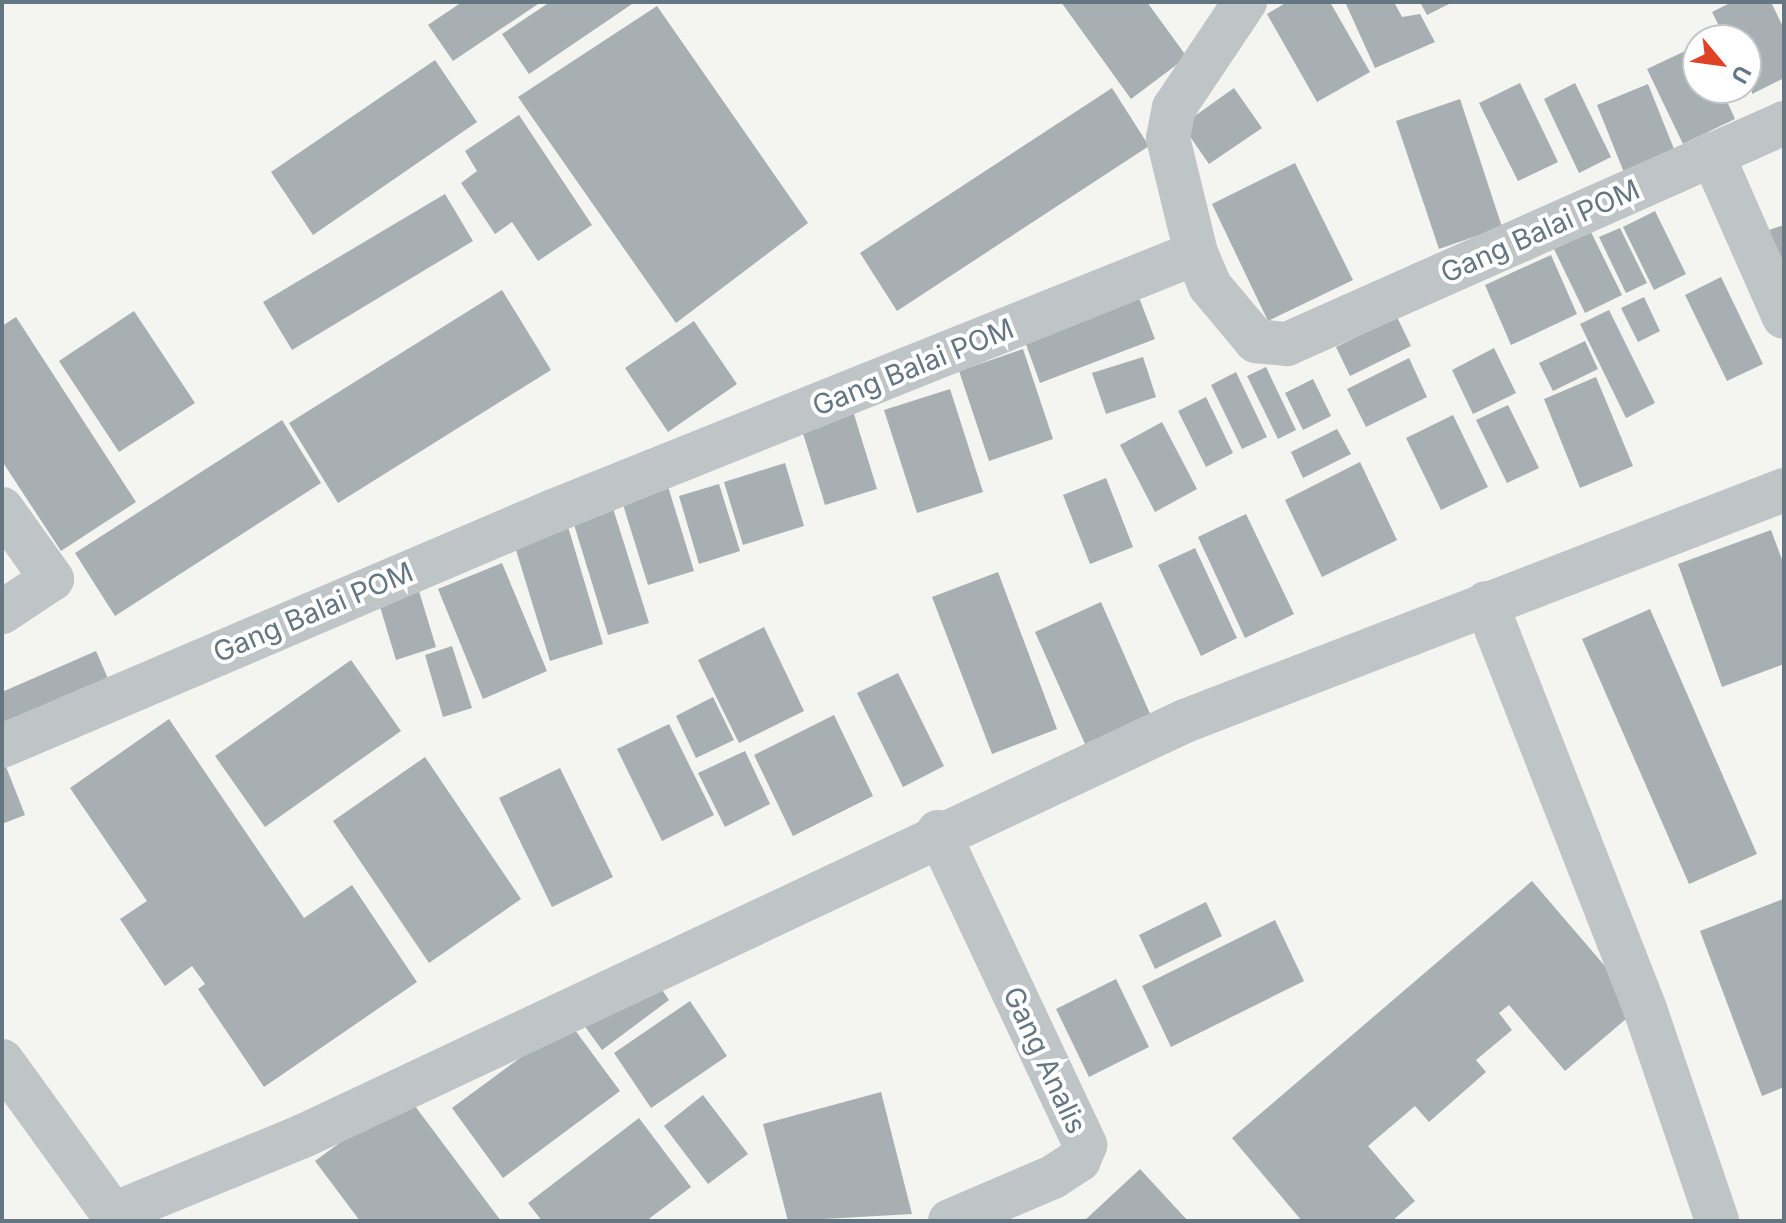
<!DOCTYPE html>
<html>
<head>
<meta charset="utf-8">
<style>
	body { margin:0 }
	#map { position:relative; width:1786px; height:1223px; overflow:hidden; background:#f4f4f0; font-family:Inter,sans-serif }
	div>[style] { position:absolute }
	.building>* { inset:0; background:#a7afb3 }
	.minor>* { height:44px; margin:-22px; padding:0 22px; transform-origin:22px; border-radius:22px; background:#bfc4c6 }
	span { translate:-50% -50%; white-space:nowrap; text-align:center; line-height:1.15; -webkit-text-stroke:8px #fff; paint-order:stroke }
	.street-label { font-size:28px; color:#647681 }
	.frame { position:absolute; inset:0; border:4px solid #647681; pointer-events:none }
	.north { position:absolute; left:1682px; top:24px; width:80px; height:80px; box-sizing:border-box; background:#fff; border:2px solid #c1c8cd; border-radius:50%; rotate:119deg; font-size:22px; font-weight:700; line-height:32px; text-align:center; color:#647681 }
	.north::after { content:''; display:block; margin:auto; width:28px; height:36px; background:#df4225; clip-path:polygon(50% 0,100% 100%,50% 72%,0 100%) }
</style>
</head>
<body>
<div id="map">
	<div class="building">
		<div style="clip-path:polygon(462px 2px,541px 2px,453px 61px,428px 25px)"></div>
		<div style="clip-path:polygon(550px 2px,635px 2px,529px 74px,502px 34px)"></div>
		<div style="clip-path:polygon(1061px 2px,1147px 2px,1187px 57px,1131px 99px)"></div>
		<div style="clip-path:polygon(1287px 2px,1330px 2px,1370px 72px,1317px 102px,1267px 14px)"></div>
		<div style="clip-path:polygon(1345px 2px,1394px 2px,1402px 17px,1420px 14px,1435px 42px,1375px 68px)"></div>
		<div style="clip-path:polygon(1420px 2px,1453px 2px,1427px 15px)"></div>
		<div style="clip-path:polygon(1732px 2px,1771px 2px,1784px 29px,1784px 78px,1752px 94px,1746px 40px,1726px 40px,1712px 12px)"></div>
		<div style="clip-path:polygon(657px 6px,808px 223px,676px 323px,518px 97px)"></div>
		<div style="clip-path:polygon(1698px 45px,1698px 88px,1721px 88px,1735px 119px,1683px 144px,1647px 69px)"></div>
		<div style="clip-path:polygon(435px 60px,477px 122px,313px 235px,271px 172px)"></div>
		<div style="clip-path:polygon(1520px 83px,1558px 162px,1518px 181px,1479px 103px)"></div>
		<div style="clip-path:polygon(1575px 83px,1611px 157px,1579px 173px,1544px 99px)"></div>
		<div style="clip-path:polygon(1648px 84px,1676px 154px,1625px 175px,1597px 105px)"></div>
		<div style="clip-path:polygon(1112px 88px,1149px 146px,897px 311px,860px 253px)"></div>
		<div style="clip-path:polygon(1234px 88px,1262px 128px,1209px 164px,1182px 125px)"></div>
		<div style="clip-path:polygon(1460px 99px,1502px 227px,1439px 249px,1396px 121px)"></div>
		<div style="clip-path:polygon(519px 115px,592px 225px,538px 261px,512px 222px,495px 234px,461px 183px,477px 171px,465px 151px)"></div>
		<div style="clip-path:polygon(1295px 163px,1353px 280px,1268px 321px,1212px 204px)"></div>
		<div style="clip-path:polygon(445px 194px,473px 241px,292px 350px,263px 302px)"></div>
		<div style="clip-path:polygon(1655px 211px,1686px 274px,1654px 290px,1623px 227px)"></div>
		<div style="clip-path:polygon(1784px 225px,1784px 293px,1763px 232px)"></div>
		<div style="clip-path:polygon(1588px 226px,1622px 295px,1585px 313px,1551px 243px)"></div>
		<div style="clip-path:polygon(1620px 228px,1647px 283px,1626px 293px,1599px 237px)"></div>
		<div style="clip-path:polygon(1551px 255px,1577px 314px,1511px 345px,1485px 285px)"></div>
		<div style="clip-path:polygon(1721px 277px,1763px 364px,1727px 381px,1685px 295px)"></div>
		<div style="clip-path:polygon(502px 290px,551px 370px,338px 503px,289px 423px)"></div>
		<div style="clip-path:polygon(1138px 295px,1155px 339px,1040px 383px,1024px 339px)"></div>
		<div style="clip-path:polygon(1644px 297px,1660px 331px,1638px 342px,1621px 308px)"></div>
		<div style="clip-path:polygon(1609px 310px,1655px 403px,1626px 418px,1580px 324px)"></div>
		<div style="clip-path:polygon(134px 311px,195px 403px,119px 452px,59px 361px)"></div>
		<div style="clip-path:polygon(16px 317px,136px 502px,61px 551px,2px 461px,2px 326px)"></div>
		<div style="clip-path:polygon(1397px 317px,1411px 346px,1350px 376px,1336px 347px)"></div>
		<div style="clip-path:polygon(694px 321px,737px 384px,668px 432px,625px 368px)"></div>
		<div style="clip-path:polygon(1585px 341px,1598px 369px,1553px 391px,1539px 363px)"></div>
		<div style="clip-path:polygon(1494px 348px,1516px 393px,1473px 414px,1452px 370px)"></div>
		<div style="clip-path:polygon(1023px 349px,1053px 439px,989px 461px,959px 371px)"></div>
		<div style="clip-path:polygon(1143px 357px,1156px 397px,1106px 414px,1092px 373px)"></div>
		<div style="clip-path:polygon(1409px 358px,1427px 397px,1366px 427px,1347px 389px)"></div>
		<div style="clip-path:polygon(1266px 367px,1296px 430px,1278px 439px,1247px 376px)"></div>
		<div style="clip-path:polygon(1236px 372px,1267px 437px,1242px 449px,1211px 385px)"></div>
		<div style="clip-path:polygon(1596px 377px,1633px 466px,1580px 488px,1544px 399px)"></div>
		<div style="clip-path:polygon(1313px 379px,1331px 416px,1303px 430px,1285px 393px)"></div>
		<div style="clip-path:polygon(950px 389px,983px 492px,917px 513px,884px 410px)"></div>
		<div style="clip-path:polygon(1206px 397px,1233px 453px,1206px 467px,1178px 411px)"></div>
		<div style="clip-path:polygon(1508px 405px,1539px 468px,1507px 483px,1476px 420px)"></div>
		<div style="clip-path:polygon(853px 411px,877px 489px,825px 505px,801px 427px)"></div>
		<div style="clip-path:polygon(1453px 415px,1488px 487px,1441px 510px,1406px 438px)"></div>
		<div style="clip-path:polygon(282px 420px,321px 483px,115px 616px,75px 553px)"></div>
		<div style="clip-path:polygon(1162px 422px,1197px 489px,1155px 512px,1120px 445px)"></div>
		<div style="clip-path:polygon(1337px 429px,1351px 454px,1303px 478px,1291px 452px)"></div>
		<div style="clip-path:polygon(1360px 462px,1397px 540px,1322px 577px,1285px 500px)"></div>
		<div style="clip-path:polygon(785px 463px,804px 526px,743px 545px,724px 482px)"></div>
		<div style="clip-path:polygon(1106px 478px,1133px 547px,1090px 564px,1063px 495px)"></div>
		<div style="clip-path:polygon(666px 480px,694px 571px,648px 585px,620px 495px)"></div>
		<div style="clip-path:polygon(719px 484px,740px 551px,699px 564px,679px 496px)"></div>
		<div style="clip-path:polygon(612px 505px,649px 623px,608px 635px,572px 518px)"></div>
		<div style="clip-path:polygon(1246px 514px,1294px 614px,1245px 638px,1198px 537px)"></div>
		<div style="clip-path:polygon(566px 520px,603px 644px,550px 661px,512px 537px)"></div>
		<div style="clip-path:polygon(1771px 530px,1784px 565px,1784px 664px,1722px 687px,1678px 564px)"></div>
		<div style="clip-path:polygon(1195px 548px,1237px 638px,1201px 656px,1158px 565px)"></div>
		<div style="clip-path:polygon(502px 563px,547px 671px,483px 699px,438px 589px)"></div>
		<div style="clip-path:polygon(998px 572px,1057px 729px,992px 754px,932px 597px)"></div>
		<div style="clip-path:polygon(415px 578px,436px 647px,396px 660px,375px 590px)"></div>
		<div style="clip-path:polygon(1101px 602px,1151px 716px,1085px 744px,1035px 632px)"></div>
		<div style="clip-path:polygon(1650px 609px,1757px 854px,1689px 884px,1582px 639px)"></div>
		<div style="clip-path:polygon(764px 627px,804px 711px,739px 743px,698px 660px)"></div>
		<div style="clip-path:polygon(452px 646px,472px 708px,443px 717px,425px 655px)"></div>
		<div style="clip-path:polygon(96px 651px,113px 690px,2px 739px,2px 692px)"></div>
		<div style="clip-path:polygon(351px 660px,401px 731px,265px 827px,215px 756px)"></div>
		<div style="clip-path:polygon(898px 673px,944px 766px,903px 787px,857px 693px)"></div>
		<div style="clip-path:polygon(713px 697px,734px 740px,696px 758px,676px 716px)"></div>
		<div style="clip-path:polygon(834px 715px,873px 796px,793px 836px,754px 755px)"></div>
		<div style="clip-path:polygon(169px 719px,304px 918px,352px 885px,417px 982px,264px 1087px,198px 989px,205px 984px,192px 966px,165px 986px,120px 919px,147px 901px,70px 788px)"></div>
		<div style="clip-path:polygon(669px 724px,714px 815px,662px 841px,617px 749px)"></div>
		<div style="clip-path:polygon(745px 751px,770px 804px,725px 827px,698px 773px)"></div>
		<div style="clip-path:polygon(425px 757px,521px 899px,429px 963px,333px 821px)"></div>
		<div style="clip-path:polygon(5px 764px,25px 815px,2px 824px,2px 766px)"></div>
		<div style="clip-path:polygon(560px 768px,613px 877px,552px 907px,499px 798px)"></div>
		<div style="clip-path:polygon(1532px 881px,1640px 1007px,1565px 1071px,1509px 1005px,1499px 1013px,1512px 1030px,1476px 1060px,1486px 1072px,1429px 1122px,1415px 1106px,1368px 1146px,1415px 1201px,1392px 1221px,1302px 1221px,1232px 1138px)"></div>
		<div style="clip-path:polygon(1783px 899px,1784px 1087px,1762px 1096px,1700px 931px)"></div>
		<div style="clip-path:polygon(1206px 902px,1222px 936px,1155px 969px,1139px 935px)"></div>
		<div style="clip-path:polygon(1275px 920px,1304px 981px,1171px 1047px,1142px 986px)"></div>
		<div style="clip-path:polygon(649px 971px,669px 1000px,602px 1050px,581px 1021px)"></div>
		<div style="clip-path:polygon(1116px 979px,1149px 1047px,1089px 1077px,1056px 1009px)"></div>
		<div style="clip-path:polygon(690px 1001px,727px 1056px,651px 1108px,614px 1053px)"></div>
		<div style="clip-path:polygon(569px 1022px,620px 1091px,503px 1178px,452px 1108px)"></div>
		<div style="clip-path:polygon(881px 1092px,912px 1214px,788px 1221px,763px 1124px)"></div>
		<div style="clip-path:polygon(406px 1094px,501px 1221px,360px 1221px,315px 1161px)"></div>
		<div style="clip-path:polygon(703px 1095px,748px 1154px,708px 1184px,664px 1126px)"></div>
		<div style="clip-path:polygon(639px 1118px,691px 1187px,646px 1221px,542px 1221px,528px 1203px)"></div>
		<div style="clip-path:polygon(1140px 1169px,1188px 1221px,1084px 1221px)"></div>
	</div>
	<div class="minor">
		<div style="left:1712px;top:154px;width:178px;rotate:66.2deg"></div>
		<div style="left:1196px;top:253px;width:118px;rotate:-103.7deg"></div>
		<div style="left:1168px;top:138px;width:31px;rotate:-79deg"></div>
		<div style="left:1174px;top:108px;width:128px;rotate:-56.2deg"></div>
		<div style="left:2px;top:509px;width:86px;rotate:54.5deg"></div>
		<div style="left:52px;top:579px;width:60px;rotate:146.6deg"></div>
		<div style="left:1486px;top:603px;width:436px;rotate:68.6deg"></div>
		<div style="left:1645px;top:1009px;width:224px;rotate:71.2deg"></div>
		<div style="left:2px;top:746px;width:597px;rotate:-23.09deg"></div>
		<div style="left:551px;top:512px;width:695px;rotate:-21.88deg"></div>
		<div style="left:1196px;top:253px;width:36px;rotate:67deg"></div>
		<div style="left:1210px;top:286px;width:72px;rotate:50.1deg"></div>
		<div style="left:1256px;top:341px;width:31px;rotate:6deg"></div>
		<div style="left:1287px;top:344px;width:544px;rotate:-23.97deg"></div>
		<div style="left:938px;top:832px;width:346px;rotate:64.8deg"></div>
		<div style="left:1085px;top:1145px;width:16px;rotate:112deg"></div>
		<div style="left:1079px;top:1160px;width:31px;rotate:147deg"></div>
		<div style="left:1053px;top:1177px;width:112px;rotate:156.9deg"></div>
		<div style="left:2px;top:1061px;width:198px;rotate:54.1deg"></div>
		<div style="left:113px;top:1214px;width:205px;rotate:-22.3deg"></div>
		<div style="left:303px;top:1136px;width:975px;rotate:-25.2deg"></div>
		<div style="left:1185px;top:721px;width:642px;rotate:-21.09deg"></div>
	</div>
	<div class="street-label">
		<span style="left:1540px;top:231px;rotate:-24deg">Gang Balai POM</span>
		<span style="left:913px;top:367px;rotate:-22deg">Gang Balai POM</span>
		<span style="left:313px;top:612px;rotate:-23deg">Gang Balai POM</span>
		<span style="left:1045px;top:1060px;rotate:65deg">Gang Analis</span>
	</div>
	<div class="frame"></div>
	<div class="north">U</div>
</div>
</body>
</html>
